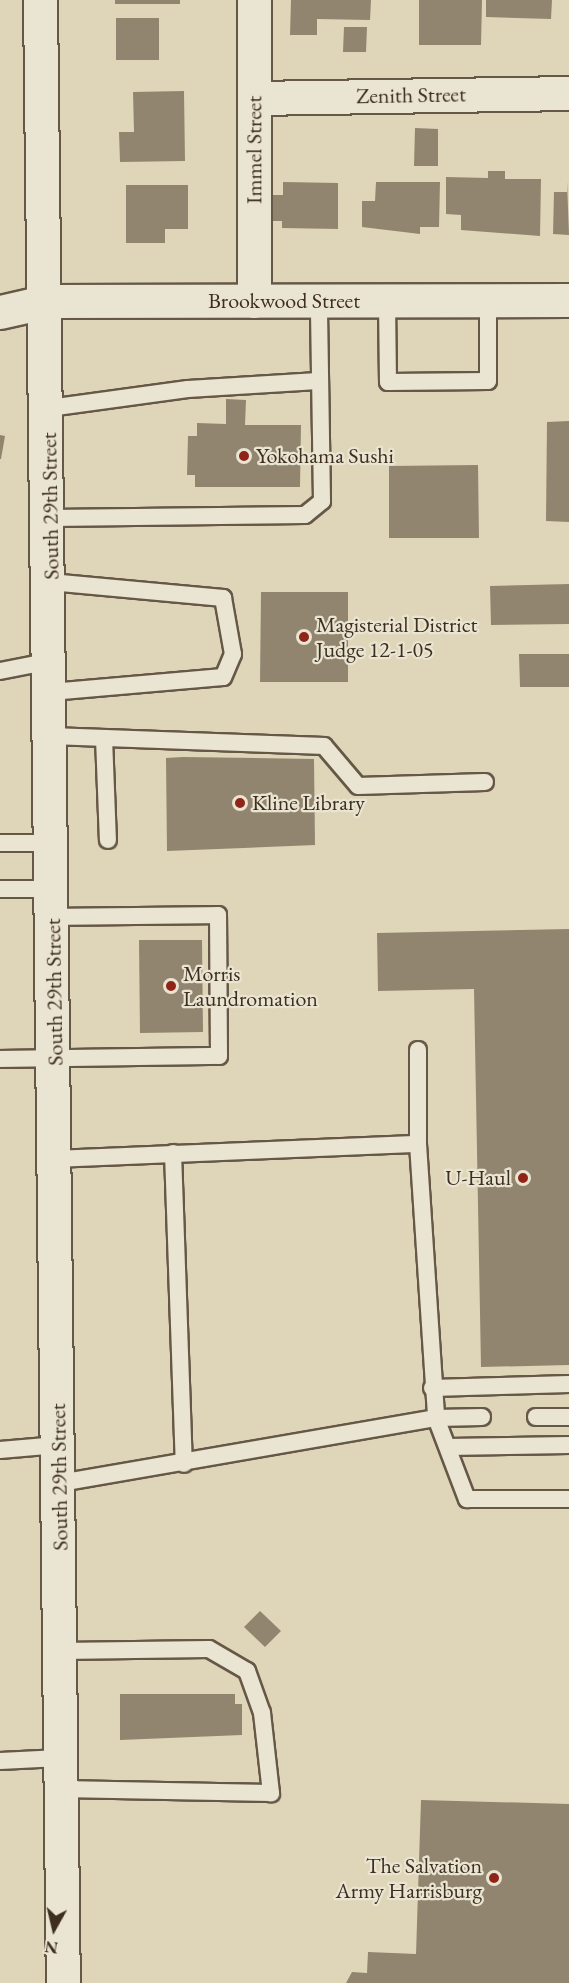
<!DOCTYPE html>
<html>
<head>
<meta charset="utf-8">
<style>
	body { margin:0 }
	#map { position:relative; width:569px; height:1983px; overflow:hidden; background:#dfd6b9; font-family:"EB Garamond",serif }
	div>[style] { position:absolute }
	.building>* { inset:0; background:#91856f }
	.roads { filter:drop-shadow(2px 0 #665846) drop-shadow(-2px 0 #665846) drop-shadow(0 2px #665846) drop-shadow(0 -2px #665846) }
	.lane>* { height:16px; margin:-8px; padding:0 8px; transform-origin:8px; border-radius:8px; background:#eae4d2 }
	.street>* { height:33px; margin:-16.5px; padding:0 16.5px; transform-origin:16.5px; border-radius:16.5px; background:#eae4d2 }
	.secondary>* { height:33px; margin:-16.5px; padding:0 16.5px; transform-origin:16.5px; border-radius:16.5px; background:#eae4d2 }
	.dots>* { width:16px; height:16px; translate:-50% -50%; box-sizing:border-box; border:3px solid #eae4d2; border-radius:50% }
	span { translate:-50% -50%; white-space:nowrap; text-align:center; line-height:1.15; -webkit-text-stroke:4.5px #eae4d2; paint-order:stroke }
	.street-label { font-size:22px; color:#3d2e1f }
	.poi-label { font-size:22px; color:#3d2e1f }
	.left { translate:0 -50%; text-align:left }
	.right { translate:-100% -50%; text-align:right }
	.north { position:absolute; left:24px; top:1899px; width:60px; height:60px; -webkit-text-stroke:4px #eae4d2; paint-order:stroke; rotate:188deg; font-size:16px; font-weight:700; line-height:24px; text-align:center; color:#3d2e1f }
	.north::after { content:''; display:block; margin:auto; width:21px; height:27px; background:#3d2e1f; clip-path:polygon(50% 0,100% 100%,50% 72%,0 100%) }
</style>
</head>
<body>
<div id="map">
	<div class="building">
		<div style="clip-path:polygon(115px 0,180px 0,180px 4px,115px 4px)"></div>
		<div style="clip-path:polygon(291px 0,371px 0,370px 20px,317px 19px,317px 35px,290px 35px)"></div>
		<div style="clip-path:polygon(419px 0,482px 0,481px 45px,419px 45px)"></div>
		<div style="clip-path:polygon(486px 0,552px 0,551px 19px,486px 17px)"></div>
		<div style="clip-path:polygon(116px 18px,159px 18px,159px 60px,116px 60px)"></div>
		<div style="clip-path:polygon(344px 27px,367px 27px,366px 52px,343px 52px)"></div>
		<div style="clip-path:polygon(184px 91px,185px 161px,120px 162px,119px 132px,134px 132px,133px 92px)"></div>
		<div style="clip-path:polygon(415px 128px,438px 129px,438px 166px,414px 166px)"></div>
		<div style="clip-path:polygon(488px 171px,505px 171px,505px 179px,541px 179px,540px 236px,461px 230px,461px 215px,446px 214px,446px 177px,488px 178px)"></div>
		<div style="clip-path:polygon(567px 181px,569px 235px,553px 234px,554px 192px,567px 192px)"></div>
		<div style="clip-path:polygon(283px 182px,338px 183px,338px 229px,282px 228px,282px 221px,269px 221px,270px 195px,283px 195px)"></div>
		<div style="clip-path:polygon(376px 182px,440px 182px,439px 227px,420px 227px,420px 234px,362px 227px,362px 201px,375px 201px)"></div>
		<div style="clip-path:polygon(126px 185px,188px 185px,188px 229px,165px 229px,165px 243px,126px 243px)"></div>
		<div style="clip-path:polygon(226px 399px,246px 400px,245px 425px,301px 425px,300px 487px,195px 487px,195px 475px,187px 475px,188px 436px,197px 436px,197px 423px,226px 424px)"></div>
		<div style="clip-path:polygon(569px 421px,569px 522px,546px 521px,547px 422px)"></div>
		<div style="clip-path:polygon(0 435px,5px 436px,1px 459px,0 459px)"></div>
		<div style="clip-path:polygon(478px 465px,479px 538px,389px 538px,389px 466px)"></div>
		<div style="clip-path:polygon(569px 584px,569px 624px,491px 625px,490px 586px)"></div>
		<div style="clip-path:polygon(261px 592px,348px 592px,348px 682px,260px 682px)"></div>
		<div style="clip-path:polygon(519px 654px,569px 654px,569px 687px,520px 687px)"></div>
		<div style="clip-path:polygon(183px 757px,314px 759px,315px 845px,167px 851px,166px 758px)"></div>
		<div style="clip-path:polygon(569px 929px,569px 1365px,481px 1367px,474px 989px,378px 991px,377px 933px)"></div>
		<div style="clip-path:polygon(139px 940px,202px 940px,203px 1032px,140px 1033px)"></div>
		<div style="clip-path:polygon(260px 1611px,281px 1631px,265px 1647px,244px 1627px)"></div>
		<div style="clip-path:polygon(120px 1694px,235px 1694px,235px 1704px,242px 1704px,242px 1735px,120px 1740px)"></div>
		<div style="clip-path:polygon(421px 1800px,569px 1804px,569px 1983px,346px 1983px,352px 1972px,367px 1973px,368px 1952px,416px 1954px)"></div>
	</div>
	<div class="roads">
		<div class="lane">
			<div style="left:387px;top:301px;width:81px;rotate:89.3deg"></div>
			<div style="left:388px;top:382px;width:100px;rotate:-0.6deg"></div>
			<div style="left:488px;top:381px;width:81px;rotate:-90deg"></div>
			<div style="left:49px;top:408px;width:140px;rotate:-7.8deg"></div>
			<div style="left:188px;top:389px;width:130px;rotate:-3.5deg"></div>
			<div style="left:50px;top:518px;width:255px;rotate:-0.7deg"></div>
			<div style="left:305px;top:515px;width:22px;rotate:-39deg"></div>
			<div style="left:322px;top:501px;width:200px;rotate:-90.9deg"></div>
			<div style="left:50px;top:582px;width:174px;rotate:5.3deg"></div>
			<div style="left:223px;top:598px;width:57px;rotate:79.9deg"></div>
			<div style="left:233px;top:654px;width:25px;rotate:113deg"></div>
			<div style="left:223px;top:677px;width:173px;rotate:175deg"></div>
			<div style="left:0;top:671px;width:52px;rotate:-11.1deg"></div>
			<div style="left:52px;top:736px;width:272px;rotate:2.1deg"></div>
			<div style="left:324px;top:746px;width:52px;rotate:49.6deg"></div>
			<div style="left:358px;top:786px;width:127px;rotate:-1.8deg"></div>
			<div style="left:104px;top:738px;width:102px;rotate:87.8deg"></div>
			<div style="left:0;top:843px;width:53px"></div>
			<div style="left:0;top:889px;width:53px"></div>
			<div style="left:418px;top:1050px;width:94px;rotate:90deg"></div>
			<div style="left:418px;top:1144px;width:275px;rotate:86.2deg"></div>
			<div style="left:436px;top:1418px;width:87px;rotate:69.1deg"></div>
			<div style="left:467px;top:1499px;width:102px"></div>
			<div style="left:0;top:1059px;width:219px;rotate:-0.8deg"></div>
			<div style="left:219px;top:1056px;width:141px;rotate:-90.4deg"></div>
			<div style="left:218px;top:915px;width:165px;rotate:179.3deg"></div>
			<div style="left:173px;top:1153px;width:311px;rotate:88deg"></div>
			<div style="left:56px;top:1159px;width:362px;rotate:-2.4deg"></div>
			<div style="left:432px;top:1388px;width:137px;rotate:-1.7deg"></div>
			<div style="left:536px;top:1417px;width:33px"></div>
			<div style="left:448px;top:1447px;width:121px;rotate:-0.9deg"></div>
			<div style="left:0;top:1450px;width:58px;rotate:-4.9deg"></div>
			<div style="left:60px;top:1483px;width:382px;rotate:-9.8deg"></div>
			<div style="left:436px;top:1418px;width:46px;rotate:-1.2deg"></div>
			<div style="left:60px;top:1651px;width:149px;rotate:-0.8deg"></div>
			<div style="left:209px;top:1649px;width:44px;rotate:30.1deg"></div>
			<div style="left:247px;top:1671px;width:45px;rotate:70.3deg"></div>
			<div style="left:262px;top:1713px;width:81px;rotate:83.6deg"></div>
			<div style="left:271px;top:1793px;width:210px;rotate:-178.9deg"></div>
			<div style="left:0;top:1761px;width:60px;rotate:-2.9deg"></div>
		</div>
		<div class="street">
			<div style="left:254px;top:0;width:301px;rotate:90deg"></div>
			<div style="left:254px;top:98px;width:315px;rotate:-0.9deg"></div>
			<div style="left:0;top:312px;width:49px;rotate:-12.9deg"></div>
			<div style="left:48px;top:301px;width:521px;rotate:-0.11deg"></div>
		</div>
		<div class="secondary">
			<div style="left:40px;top:0;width:1983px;rotate:89.34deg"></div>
		</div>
	</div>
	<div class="dots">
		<div style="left:244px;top:456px;background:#8f2418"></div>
		<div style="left:304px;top:637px;background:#8f2418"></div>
		<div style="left:240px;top:803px;background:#8f2418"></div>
		<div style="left:171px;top:986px;background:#8f2418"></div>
		<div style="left:523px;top:1178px;background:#8f2418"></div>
		<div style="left:494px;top:1878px;background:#8f2418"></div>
	</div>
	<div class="street-label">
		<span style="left:411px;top:95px;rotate:-1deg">Zenith Street</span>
		<span style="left:254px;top:150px;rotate:-90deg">Immel Street</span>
		<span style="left:284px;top:301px">Brookwood Street</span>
		<span style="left:50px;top:506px;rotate:-91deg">South 29th Street</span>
		<span style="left:54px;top:992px;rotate:-91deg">South 29th Street</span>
		<span style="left:59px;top:1477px;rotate:-91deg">South 29th Street</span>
	</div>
	<div class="poi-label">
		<span class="left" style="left:256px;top:456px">Yokohama Sushi</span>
		<span class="left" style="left:316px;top:637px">Magisterial District<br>Judge 12-1-05</span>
		<span class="left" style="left:252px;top:803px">Kline Library</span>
		<span class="left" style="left:183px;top:986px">Morris<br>Laundromation</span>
		<span class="right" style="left:511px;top:1178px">U-Haul</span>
		<span class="right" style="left:482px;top:1878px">The Salvation<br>Army Harrisburg</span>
	</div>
	<div class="north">N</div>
</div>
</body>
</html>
